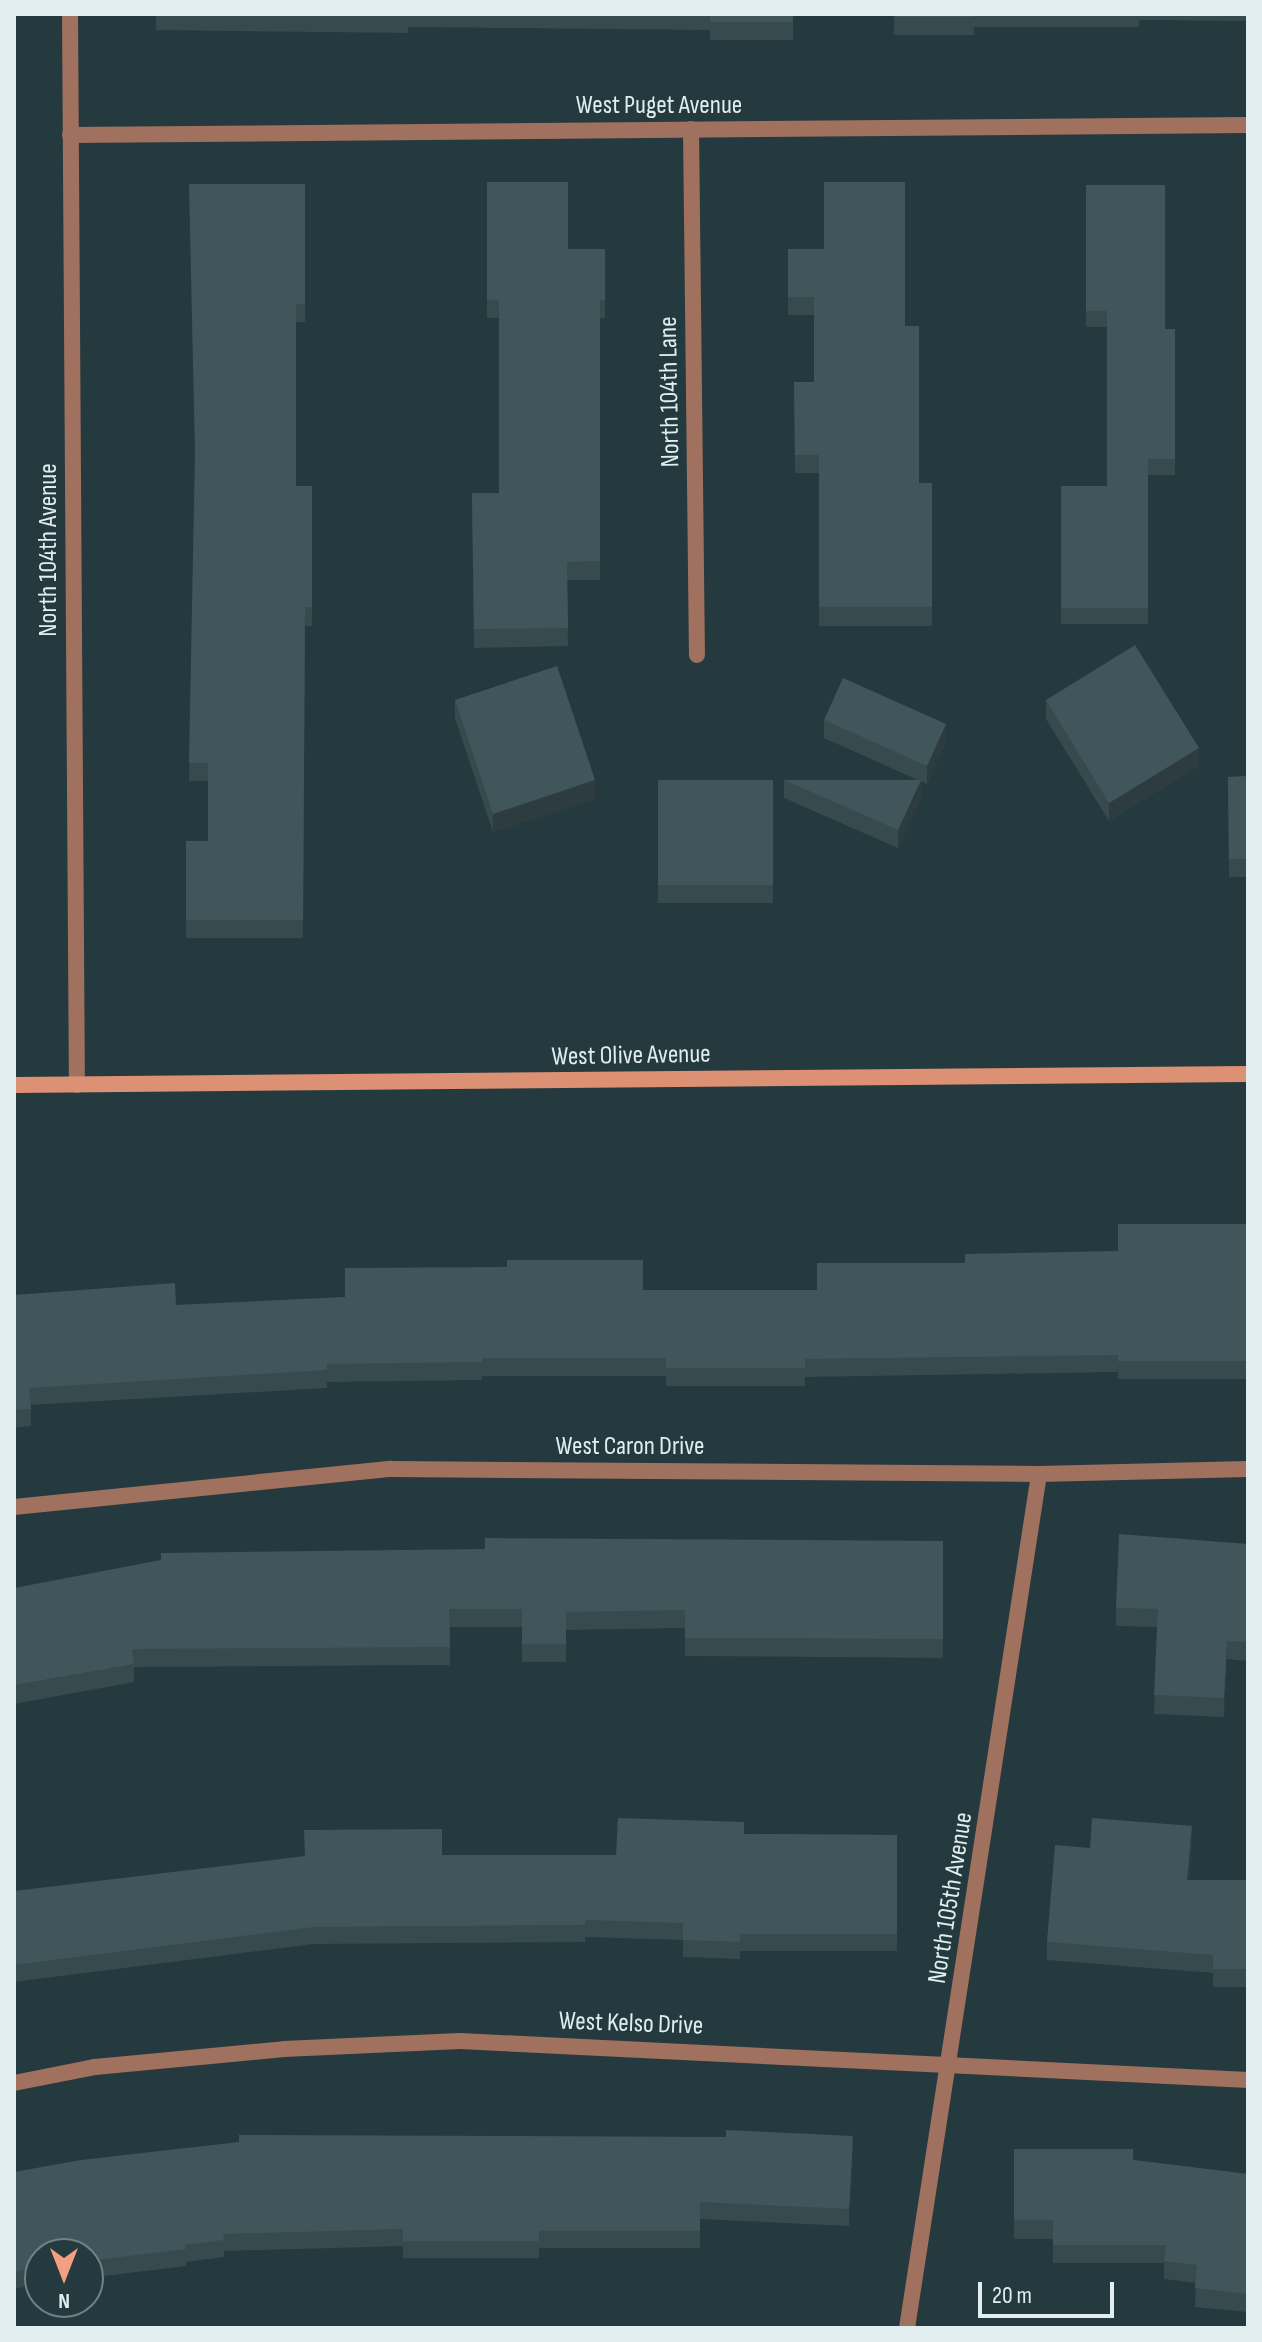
<!DOCTYPE html>
<html>
<head>
<meta charset="utf-8">
<style>
	body { margin:0 }
	#map { position:relative; width:1262px; height:2342px; overflow:hidden; background:#253a3e; font-family:"Sofia Sans Condensed",sans-serif }
	div>[style] { position:absolute }
	.street>* { height:16px; margin:-8px; padding:0 8px; transform-origin:8px; border-radius:8px; background:#a1715f }
	.secondary>* { height:16px; margin:-8px; padding:0 8px; transform-origin:8px; border-radius:8px; background:#dc9074 }
	.wall>* { inset:0; background:#374a4d }
	.shaded-wall>* { inset:0; background:#2d3c3f }
	.building>* { inset:0; background:#40565a }
	span { translate:-50% -50%; white-space:nowrap; text-align:center; line-height:1.15; -webkit-text-stroke:7px #253a3e; paint-order:stroke }
	.street-label { font-size:26px; color:#e1eef0 }
	.frame { position:absolute; inset:0; border:16px solid #e1eef0; pointer-events:none }
	.north { position:absolute; left:24px; top:2238px; width:80px; height:80px; box-sizing:border-box; background:#253a3e; border:2px solid #708285; border-radius:50%; rotate:180deg; font-size:22px; font-weight:700; line-height:32px; text-align:center; color:#e1eef0 }
	.north::after { content:''; display:block; margin:auto; width:28px; height:36px; background:#f2a081; clip-path:polygon(50% 0,100% 100%,50% 72%,0 100%) }
	.scale { position:absolute; left:978px; top:2282px; width:136px; height:36px; box-sizing:border-box; border:4px solid #e1eef0; border-top:0; padding-left:10px; font-size:24px; line-height:28px; white-space:nowrap; color:#e1eef0; -webkit-text-stroke:6px #253a3e; paint-order:stroke }
</style>
</head>
<body>
<div id="map">
	<div class="street">
		<div style="left:70px;top:14px;width:1071px;rotate:89.63deg"></div>
		<div style="left:691px;top:129px;width:526px;rotate:89.35deg"></div>
		<div style="left:70px;top:135px;width:1178px;rotate:-0.49deg"></div>
		<div style="left:14px;top:1507px;width:379px;rotate:-5.8deg"></div>
		<div style="left:391px;top:1469px;width:648px;rotate:0.44deg"></div>
		<div style="left:1039px;top:1474px;width:209px;rotate:-1.4deg"></div>
		<div style="left:14px;top:2083px;width:83px;rotate:-11.2deg"></div>
		<div style="left:95px;top:2067px;width:190px;rotate:-5.4deg"></div>
		<div style="left:284px;top:2049px;width:176px;rotate:-2.6deg"></div>
		<div style="left:460px;top:2041px;width:789px;rotate:2.83deg"></div>
		<div style="left:907px;top:2328px;width:864px;rotate:-81.21deg"></div>
	</div>
	<div class="secondary">
		<div style="left:14px;top:1085px;width:1234px;rotate:-0.51deg"></div>
	</div>
	<div class="wall">
		<div style="clip-path:polygon(156px 14px,1248px 14px,1248px 21px,1139px 20px,1139px 27px,974px 27px,974px 35px,894px 35px,894px 16px,793px 16px,793px 40px,710px 40px,710px 30px,408px 27px,408px 33px,156px 30px)"></div>
		<div style="clip-path:polygon(487px 182px,568px 249px,605px 249px,605px 318px,600px 318px,600px 580px,567px 580px,568px 646px,474px 648px,472px 493px,499px 493px,499px 318px,487px 318px)"></div>
		<div style="clip-path:polygon(305px 184px,305px 322px,296px 322px,296px 486px,312px 486px,312px 626px,305px 626px,303px 938px,186px 938px,186px 841px,208px 841px,208px 781px,189px 781px,195px 462px)"></div>
		<div style="clip-path:polygon(1086px 185px,1165px 329px,1175px 329px,1175px 475px,1148px 475px,1148px 624px,1061px 624px,1061px 486px,1107px 486px,1107px 327px,1086px 327px)"></div>
		<div style="clip-path:polygon(788px 249px,905px 326px,919px 483px,932px 483px,932px 626px,819px 626px,819px 473px,795px 473px,794px 382px,814px 382px,814px 315px,788px 315px)"></div>
		<div style="clip-path:polygon(455px 700px,595px 799px,493px 832px,455px 718px)"></div>
		<div style="clip-path:polygon(1046px 700px,1199px 766px,1109px 821px,1046px 719px)"></div>
		<div style="clip-path:polygon(824px 720px,946px 742px,927px 784px,921px 781px,921px 798px,898px 848px,784px 798px,784px 780px,918px 780px,824px 738px)"></div>
		<div style="clip-path:polygon(1248px 776px,1248px 877px,1229px 877px,1228px 777px)"></div>
		<div style="clip-path:polygon(658px 780px,773px 780px,773px 903px,658px 903px)"></div>
		<div style="clip-path:polygon(1248px 1224px,1248px 1379px,1118px 1379px,1118px 1372px,805px 1377px,805px 1386px,666px 1386px,666px 1376px,482px 1376px,482px 1380px,327px 1382px,327px 1388px,31px 1405px,31px 1426px,14px 1428px,14px 1295px,176px 1305px,643px 1290px,817px 1290px,965px 1263px,1118px 1251px)"></div>
		<div style="clip-path:polygon(943px 1541px,943px 1658px,685px 1656px,685px 1628px,566px 1630px,566px 1662px,522px 1662px,522px 1627px,450px 1627px,450px 1665px,134px 1667px,134px 1682px,14px 1704px,14px 1588px,485px 1549px)"></div>
		<div style="clip-path:polygon(1248px 1544px,1248px 1661px,1227px 1659px,1224px 1717px,1154px 1714px,1157px 1627px,1116px 1626px,1116px 1608px)"></div>
		<div style="clip-path:polygon(744px 1834px,897px 1835px,897px 1951px,740px 1951px,740px 1959px,683px 1957px,683px 1940px,585px 1937px,585px 1942px,314px 1944px,14px 1982px,14px 1891px,442px 1855px,616px 1855px)"></div>
		<div style="clip-path:polygon(1192px 1844px,1189px 1880px,1248px 1880px,1248px 1987px,1213px 1987px,1213px 1973px,1047px 1960px,1047px 1942px,1090px 1848px)"></div>
		<div style="clip-path:polygon(1014px 2149px,1133px 2160px,1248px 2174px,1248px 2312px,1195px 2307px,1196px 2283px,1164px 2279px,1164px 2263px,1053px 2263px,1053px 2239px,1014px 2239px)"></div>
		<div style="clip-path:polygon(853px 2153px,849px 2226px,700px 2219px,700px 2248px,539px 2248px,539px 2258px,403px 2258px,403px 2246px,224px 2251px,224px 2257px,186px 2262px,186px 2266px,88px 2278px,88px 2254px,40px 2254px,40px 2284px,14px 2289px,14px 2172px)"></div>
	</div>
	<div class="shaded-wall">
		<div style="clip-path:polygon(946px 724px,946px 742px,927px 784px,927px 766px)"></div>
		<div style="clip-path:polygon(1199px 748px,1199px 766px,1109px 821px,1109px 803px)"></div>
		<div style="clip-path:polygon(595px 780px,595px 799px,493px 832px,493px 814px)"></div>
		<div style="clip-path:polygon(921px 780px,921px 798px,898px 848px,898px 830px)"></div>
		<div style="clip-path:polygon(1227px 1641px,1227px 1659px,1224px 1717px,1224px 1698px)"></div>
		<div style="clip-path:polygon(1192px 1826px,1192px 1844px,1187px 1899px,1187px 1880px)"></div>
		<div style="clip-path:polygon(853px 2136px,853px 2153px,849px 2226px,849px 2209px)"></div>
	</div>
	<div class="building">
		<div style="clip-path:polygon(301px 14px,408px 14px,408px 16px)"></div>
		<div style="clip-path:polygon(710px 14px,793px 14px,793px 22px,710px 22px)"></div>
		<div style="clip-path:polygon(894px 14px,974px 14px,974px 17px,894px 17px)"></div>
		<div style="clip-path:polygon(487px 182px,568px 182px,568px 249px,605px 249px,605px 300px,600px 300px,600px 561px,567px 562px,568px 628px,474px 629px,472px 493px,499px 493px,499px 300px,487px 300px)"></div>
		<div style="clip-path:polygon(824px 182px,905px 182px,905px 326px,919px 326px,919px 483px,932px 483px,932px 607px,819px 607px,819px 455px,795px 455px,794px 382px,814px 382px,814px 297px,788px 297px,788px 249px,824px 249px)"></div>
		<div style="clip-path:polygon(189px 184px,305px 184px,305px 304px,296px 304px,296px 486px,312px 486px,312px 607px,305px 607px,303px 920px,186px 920px,186px 841px,208px 841px,208px 763px,189px 763px,195px 453px)"></div>
		<div style="clip-path:polygon(1086px 185px,1165px 185px,1165px 329px,1175px 329px,1175px 459px,1148px 459px,1148px 608px,1061px 608px,1061px 486px,1107px 486px,1107px 311px,1086px 311px)"></div>
		<div style="clip-path:polygon(1135px 645px,1199px 748px,1109px 803px,1046px 700px)"></div>
		<div style="clip-path:polygon(557px 666px,595px 780px,493px 814px,455px 700px)"></div>
		<div style="clip-path:polygon(843px 678px,946px 724px,927px 766px,824px 720px)"></div>
		<div style="clip-path:polygon(1248px 776px,1248px 859px,1229px 859px,1228px 777px)"></div>
		<div style="clip-path:polygon(658px 780px,773px 780px,773px 885px,658px 885px)"></div>
		<div style="clip-path:polygon(784px 780px,921px 780px,898px 830px)"></div>
		<div style="clip-path:polygon(1118px 1224px,1248px 1224px,1248px 1361px,1118px 1361px,1118px 1355px,805px 1359px,805px 1368px,666px 1368px,666px 1358px,482px 1358px,482px 1362px,327px 1364px,327px 1370px,29px 1388px,31px 1409px,14px 1410px,14px 1295px,175px 1283px,176px 1305px,345px 1297px,345px 1268px,507px 1267px,507px 1260px,643px 1260px,643px 1290px,817px 1290px,817px 1263px,965px 1263px,965px 1254px,1118px 1251px)"></div>
		<div style="clip-path:polygon(1119px 1534px,1248px 1544px,1248px 1642px,1227px 1641px,1224px 1698px,1154px 1695px,1158px 1609px,1116px 1608px)"></div>
		<div style="clip-path:polygon(485px 1538px,943px 1541px,943px 1639px,685px 1638px,685px 1610px,566px 1612px,566px 1644px,522px 1644px,522px 1609px,449px 1609px,450px 1647px,132px 1649px,134px 1664px,14px 1685px,14px 1588px,161px 1560px,161px 1553px,485px 1549px)"></div>
		<div style="clip-path:polygon(618px 1818px,744px 1822px,744px 1834px,897px 1835px,897px 1934px,740px 1934px,740px 1942px,683px 1940px,683px 1923px,585px 1920px,585px 1925px,314px 1927px,14px 1965px,14px 1891px,305px 1856px,304px 1830px,442px 1829px,442px 1855px,616px 1855px)"></div>
		<div style="clip-path:polygon(1092px 1818px,1192px 1826px,1187px 1880px,1248px 1880px,1248px 1969px,1213px 1969px,1213px 1955px,1047px 1942px,1055px 1845px,1090px 1848px)"></div>
		<div style="clip-path:polygon(726px 2130px,853px 2136px,849px 2209px,700px 2202px,700px 2231px,539px 2231px,539px 2241px,403px 2241px,403px 2229px,223px 2234px,224px 2240px,185px 2245px,186px 2249px,88px 2261px,88px 2254px,40px 2254px,40px 2267px,14px 2272px,14px 2172px,81px 2160px,239px 2142px,239px 2135px,726px 2137px)"></div>
		<div style="clip-path:polygon(1014px 2149px,1133px 2149px,1133px 2160px,1248px 2174px,1248px 2294px,1195px 2288px,1197px 2265px,1164px 2261px,1166px 2245px,1053px 2245px,1053px 2220px,1014px 2220px)"></div>
	</div>
	<div class="street-label">
		<span style="left:659px;top:106px">West Puget Avenue</span>
		<span style="left:670px;top:392px;rotate:-91deg">North 104th Lane</span>
		<span style="left:49px;top:550px;rotate:-90deg">North 104th Avenue</span>
		<span style="left:631px;top:1056px;rotate:-1deg">West Olive Avenue</span>
		<span style="left:630px;top:1447px">West Caron Drive</span>
		<span style="left:951px;top:1898px;rotate:-81deg">North 105th Avenue</span>
		<span style="left:631px;top:2024px;rotate:2deg">West Kelso Drive</span>
	</div>
	<div class="frame"></div>
	<div class="north">N</div>
	<div class="scale">20 m</div>
</div>
</body>
</html>
